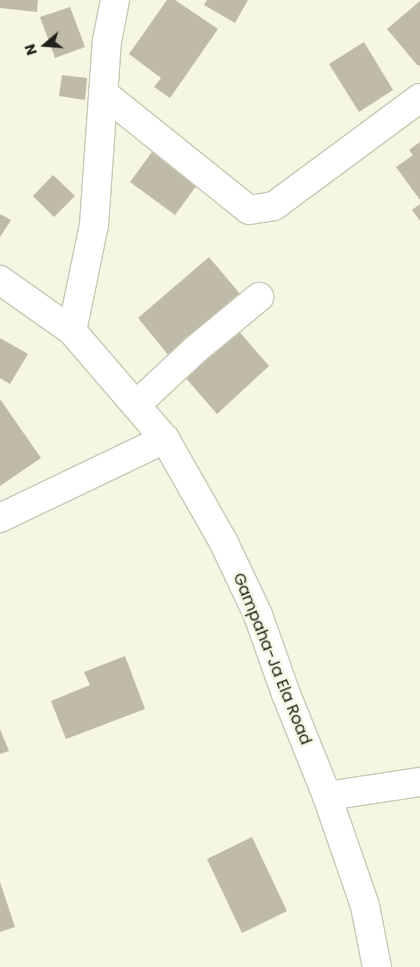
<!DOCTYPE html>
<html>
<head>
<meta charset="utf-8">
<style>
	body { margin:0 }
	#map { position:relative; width:420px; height:967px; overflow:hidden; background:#f6f7e3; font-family:Poppins,sans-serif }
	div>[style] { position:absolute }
	.building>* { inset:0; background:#c0baa8 }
	.roads { filter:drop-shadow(1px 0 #c7c9b6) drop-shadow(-1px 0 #c7c9b6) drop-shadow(0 1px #c7c9b6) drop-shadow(0 -1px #c7c9b6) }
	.street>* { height:28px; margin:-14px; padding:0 14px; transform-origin:14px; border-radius:14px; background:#fff }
	.secondary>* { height:28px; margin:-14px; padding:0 14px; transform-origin:14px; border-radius:14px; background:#fff }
	.highway>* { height:28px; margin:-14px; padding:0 14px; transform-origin:14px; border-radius:14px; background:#fff }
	span { translate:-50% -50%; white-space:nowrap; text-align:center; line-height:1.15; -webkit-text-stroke:5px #f6f7e3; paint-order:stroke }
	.street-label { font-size:16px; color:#20211a }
	.north { position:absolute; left:20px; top:20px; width:50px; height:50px; -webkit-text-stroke:4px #f6f7e3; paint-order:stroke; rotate:252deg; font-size:14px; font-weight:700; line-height:20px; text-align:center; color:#20211a }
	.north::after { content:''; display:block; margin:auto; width:18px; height:22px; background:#20211a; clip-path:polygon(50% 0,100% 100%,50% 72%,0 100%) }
</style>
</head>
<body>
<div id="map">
	<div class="building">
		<div style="clip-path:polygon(0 0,38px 0,37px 12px,0 8px)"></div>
		<div style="clip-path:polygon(167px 0,175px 0,218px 29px,170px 98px,154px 87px,161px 78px,129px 54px)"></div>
		<div style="clip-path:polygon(207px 0,248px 0,235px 23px,204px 5px)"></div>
		<div style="clip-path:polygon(420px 1px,420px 65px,418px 66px,387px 29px)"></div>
		<div style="clip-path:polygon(70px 7px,85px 47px,55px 58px,40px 17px)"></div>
		<div style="clip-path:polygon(364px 42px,393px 90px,359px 112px,329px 64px)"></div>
		<div style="clip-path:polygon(62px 75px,87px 78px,85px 100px,59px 96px)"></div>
		<div style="clip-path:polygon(420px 142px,420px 200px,396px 167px,413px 155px,409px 150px)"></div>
		<div style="clip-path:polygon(152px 152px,197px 185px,175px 215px,130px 182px)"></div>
		<div style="clip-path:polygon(53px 175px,75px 196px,54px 217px,33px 196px)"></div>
		<div style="clip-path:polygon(420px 204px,420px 221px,412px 210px)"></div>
		<div style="clip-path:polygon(0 214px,11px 220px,0 237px)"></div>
		<div style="clip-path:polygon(209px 257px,246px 301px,174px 362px,138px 318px)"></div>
		<div style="clip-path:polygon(236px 328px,269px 366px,217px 414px,183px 375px)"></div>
		<div style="clip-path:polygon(0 338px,28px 354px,10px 384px,0 378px)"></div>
		<div style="clip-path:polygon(0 399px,41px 458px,0 486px)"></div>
		<div style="clip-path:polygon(125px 656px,145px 709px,66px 739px,51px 701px,90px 685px,84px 672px)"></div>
		<div style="clip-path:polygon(0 729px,9px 751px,0 754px)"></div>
		<div style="clip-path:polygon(252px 837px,287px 911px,242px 933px,207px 859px)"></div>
		<div style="clip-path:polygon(0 882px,15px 927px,0 932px)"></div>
	</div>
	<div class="roads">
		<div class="street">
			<div style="left:103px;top:93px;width:187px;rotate:38.7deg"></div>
			<div style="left:249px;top:210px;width:25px;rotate:-9deg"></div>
			<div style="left:274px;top:206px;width:182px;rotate:-36.5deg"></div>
			<div style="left:72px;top:331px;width:108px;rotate:-78.3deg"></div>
			<div style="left:94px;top:225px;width:184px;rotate:-86deg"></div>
			<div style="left:107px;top:41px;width:42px;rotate:-79deg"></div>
			<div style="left:136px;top:405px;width:82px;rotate:-43deg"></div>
			<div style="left:196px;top:349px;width:82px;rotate:-39.5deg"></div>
			<div style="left:0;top:518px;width:183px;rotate:-25.6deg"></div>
		</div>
		<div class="secondary">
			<div style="left:327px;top:796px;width:94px;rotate:-8.6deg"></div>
		</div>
		<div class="highway">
			<div style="left:0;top:280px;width:88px;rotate:35.3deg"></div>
			<div style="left:72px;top:331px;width:143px;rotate:49.3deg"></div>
			<div style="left:165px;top:439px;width:120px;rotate:60.4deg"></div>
			<div style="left:224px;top:543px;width:80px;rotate:64.7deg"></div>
			<div style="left:258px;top:615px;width:84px;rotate:70.5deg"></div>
			<div style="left:286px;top:694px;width:110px;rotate:68.1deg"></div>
			<div style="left:327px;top:796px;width:116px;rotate:70.9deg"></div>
			<div style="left:365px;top:906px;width:62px;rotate:78.9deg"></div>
		</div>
	</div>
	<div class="street-label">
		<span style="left:272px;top:659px;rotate:68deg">Gampaha-Ja Ela Road</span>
	</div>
	<div class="north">N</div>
</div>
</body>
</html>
